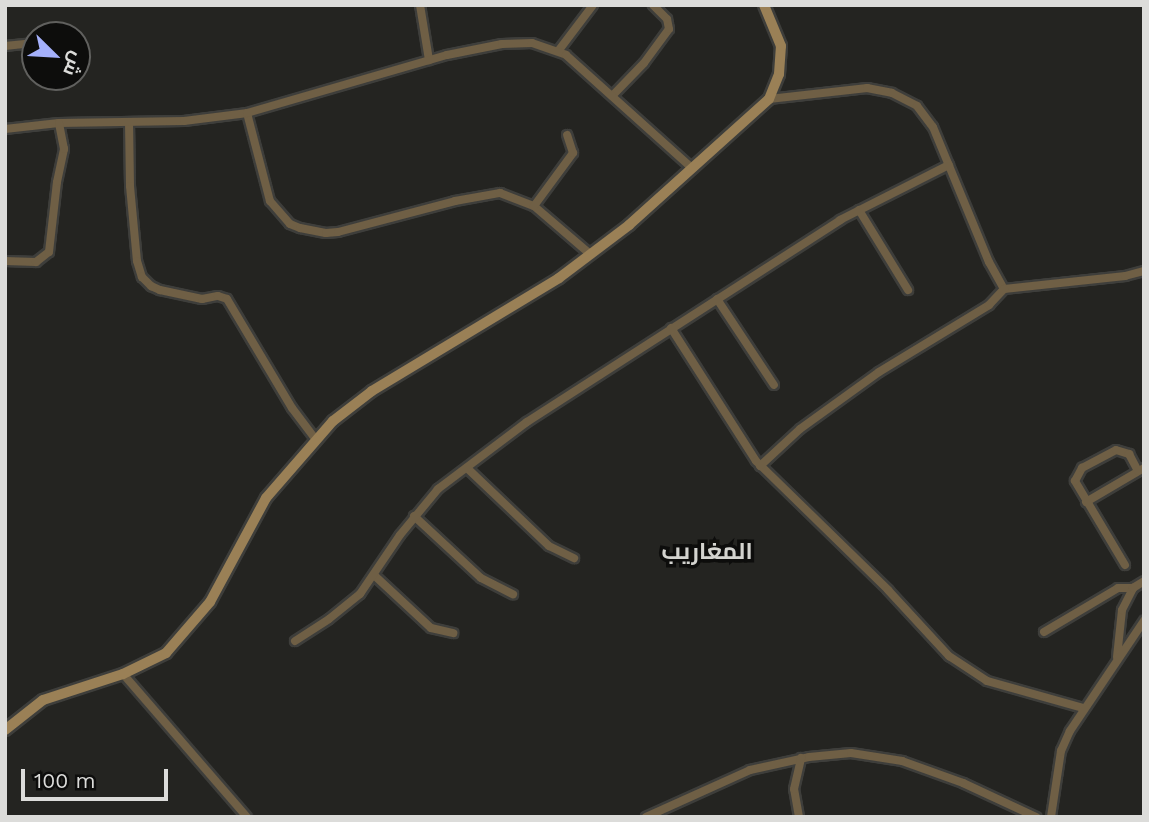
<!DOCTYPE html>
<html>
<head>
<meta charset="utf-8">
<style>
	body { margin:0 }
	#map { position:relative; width:1149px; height:822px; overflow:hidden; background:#242421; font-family:"Work Sans",Cairo,sans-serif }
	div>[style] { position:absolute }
	.roads { filter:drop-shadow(2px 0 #3e3e3b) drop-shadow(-2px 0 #3e3e3b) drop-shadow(0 2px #3e3e3b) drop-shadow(0 -2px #3e3e3b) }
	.street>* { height:8px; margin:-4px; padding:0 4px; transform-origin:4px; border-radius:4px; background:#6f5f45 }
	.secondary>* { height:10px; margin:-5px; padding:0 5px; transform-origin:5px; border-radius:5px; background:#9a8056 }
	span { translate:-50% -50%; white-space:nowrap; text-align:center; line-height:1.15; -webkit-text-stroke:7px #0d0d0c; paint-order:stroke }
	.neighbourhood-label { font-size:23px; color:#d3d3cf; font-weight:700 }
	.frame { position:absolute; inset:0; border:7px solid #dcdcda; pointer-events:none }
	.north { position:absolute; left:21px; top:21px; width:70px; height:70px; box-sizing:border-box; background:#0d0d0c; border:2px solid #60605e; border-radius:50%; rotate:114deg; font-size:19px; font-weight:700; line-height:28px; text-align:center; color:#dcdcda }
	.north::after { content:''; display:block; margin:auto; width:24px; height:32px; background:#a5b1fc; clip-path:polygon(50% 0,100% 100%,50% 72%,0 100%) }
	.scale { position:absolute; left:21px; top:769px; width:147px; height:32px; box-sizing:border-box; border:4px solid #dcdcda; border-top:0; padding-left:9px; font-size:21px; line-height:24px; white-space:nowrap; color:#dcdcda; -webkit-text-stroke:5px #0d0d0c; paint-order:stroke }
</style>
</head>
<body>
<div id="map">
	<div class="roads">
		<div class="street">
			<div style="left:420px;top:5px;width:56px;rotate:80.7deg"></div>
			<div style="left:5px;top:46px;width:30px;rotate:-6deg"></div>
			<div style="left:559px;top:50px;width:56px;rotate:-52.9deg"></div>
			<div style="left:614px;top:94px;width:43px;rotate:-45.9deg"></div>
			<div style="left:644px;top:63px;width:42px;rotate:-53.7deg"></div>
			<div style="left:669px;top:29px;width:10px;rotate:-101deg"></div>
			<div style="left:667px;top:19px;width:20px;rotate:-135deg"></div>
			<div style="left:769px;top:99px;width:99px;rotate:-6.4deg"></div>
			<div style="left:867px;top:88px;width:25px;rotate:11deg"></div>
			<div style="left:892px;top:93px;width:28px;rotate:27deg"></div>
			<div style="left:917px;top:106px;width:26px;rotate:53deg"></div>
			<div style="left:933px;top:127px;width:146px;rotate:67.5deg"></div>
			<div style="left:989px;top:262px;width:31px;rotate:61deg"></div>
			<div style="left:1004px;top:289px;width:122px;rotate:-6.1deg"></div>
			<div style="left:1125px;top:276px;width:20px;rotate:-15deg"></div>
			<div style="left:247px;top:113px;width:91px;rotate:75.4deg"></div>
			<div style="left:270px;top:201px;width:30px;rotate:49deg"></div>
			<div style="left:290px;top:224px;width:11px;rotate:22deg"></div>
			<div style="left:300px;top:228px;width:26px;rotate:11deg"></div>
			<div style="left:326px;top:233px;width:12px;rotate:-5deg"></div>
			<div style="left:338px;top:232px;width:121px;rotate:-14.8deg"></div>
			<div style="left:455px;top:201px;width:46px;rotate:-10.1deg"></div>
			<div style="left:500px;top:193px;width:36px;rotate:21deg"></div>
			<div style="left:534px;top:206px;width:74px;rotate:40.6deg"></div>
			<div style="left:129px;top:122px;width:64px;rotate:89.1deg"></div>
			<div style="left:130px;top:186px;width:75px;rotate:84.7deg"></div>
			<div style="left:137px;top:261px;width:17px;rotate:73deg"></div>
			<div style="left:142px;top:277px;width:13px;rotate:45deg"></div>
			<div style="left:151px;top:286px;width:10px;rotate:24deg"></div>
			<div style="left:160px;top:290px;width:43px;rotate:12.1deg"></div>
			<div style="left:202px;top:299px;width:16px;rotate:-11deg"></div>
			<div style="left:218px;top:296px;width:9px;rotate:18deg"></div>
			<div style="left:227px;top:299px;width:127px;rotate:59.2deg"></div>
			<div style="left:292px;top:408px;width:39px;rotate:53deg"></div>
			<div style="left:5px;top:129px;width:54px;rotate:-6.3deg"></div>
			<div style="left:59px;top:123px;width:125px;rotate:-0.9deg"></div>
			<div style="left:184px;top:121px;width:64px;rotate:-7.2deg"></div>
			<div style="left:247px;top:113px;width:208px;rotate:-16.2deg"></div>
			<div style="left:447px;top:55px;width:56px;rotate:-11.3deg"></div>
			<div style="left:502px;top:44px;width:30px;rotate:-2deg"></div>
			<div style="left:532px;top:43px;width:36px;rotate:19deg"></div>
			<div style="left:566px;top:55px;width:168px;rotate:41.9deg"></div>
			<div style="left:534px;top:206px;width:66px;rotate:-53.7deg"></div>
			<div style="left:573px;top:153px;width:19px;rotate:-108deg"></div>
			<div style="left:859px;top:210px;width:94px;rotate:58.5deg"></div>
			<div style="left:5px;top:261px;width:31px;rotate:2deg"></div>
			<div style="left:36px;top:262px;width:16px;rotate:-38deg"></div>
			<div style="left:49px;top:252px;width:70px;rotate:-83.5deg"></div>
			<div style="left:57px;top:182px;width:34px;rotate:-78deg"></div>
			<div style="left:64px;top:149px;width:26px;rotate:-101deg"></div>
			<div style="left:717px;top:299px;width:103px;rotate:56.5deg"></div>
			<div style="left:671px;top:328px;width:158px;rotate:57.4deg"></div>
			<div style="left:756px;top:461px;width:185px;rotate:44.3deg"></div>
			<div style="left:888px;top:590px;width:90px;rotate:47.3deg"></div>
			<div style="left:949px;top:656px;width:45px;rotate:33.3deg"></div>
			<div style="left:987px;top:681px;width:100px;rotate:15.7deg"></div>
			<div style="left:760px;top:466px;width:54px;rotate:-42.8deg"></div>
			<div style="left:800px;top:429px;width:97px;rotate:-35.8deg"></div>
			<div style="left:879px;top:372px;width:129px;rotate:-31.3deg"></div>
			<div style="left:989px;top:305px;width:22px;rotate:-47deg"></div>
			<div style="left:467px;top:468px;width:113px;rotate:43.6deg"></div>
			<div style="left:549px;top:546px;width:28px;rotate:26deg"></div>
			<div style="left:1086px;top:502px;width:67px;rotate:-30.4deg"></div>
			<div style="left:414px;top:516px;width:91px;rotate:42.8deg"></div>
			<div style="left:481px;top:578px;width:36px;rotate:27deg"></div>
			<div style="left:1125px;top:565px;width:98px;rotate:-120.8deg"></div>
			<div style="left:1075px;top:481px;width:15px;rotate:-62deg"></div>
			<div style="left:1082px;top:468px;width:38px;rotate:-28deg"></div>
			<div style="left:1116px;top:450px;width:14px;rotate:17deg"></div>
			<div style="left:1129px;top:454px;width:19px;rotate:62deg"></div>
			<div style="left:375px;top:576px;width:76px;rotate:42.9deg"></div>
			<div style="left:431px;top:628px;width:23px;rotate:13deg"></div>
			<div style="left:1044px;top:632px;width:86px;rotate:-30.7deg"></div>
			<div style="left:1118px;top:588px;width:15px"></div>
			<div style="left:295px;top:641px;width:40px;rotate:-32.9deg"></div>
			<div style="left:329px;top:619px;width:40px;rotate:-39deg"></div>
			<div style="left:360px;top:594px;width:71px;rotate:-55.9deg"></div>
			<div style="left:400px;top:535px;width:60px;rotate:-50.4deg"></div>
			<div style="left:438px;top:489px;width:111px;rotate:-37deg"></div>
			<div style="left:527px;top:422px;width:373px;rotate:-32.8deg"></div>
			<div style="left:840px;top:220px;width:122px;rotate:-26.8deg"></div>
			<div style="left:1117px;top:657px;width:47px;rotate:-83.9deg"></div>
			<div style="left:1122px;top:610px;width:25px;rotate:-63deg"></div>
			<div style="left:1133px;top:588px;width:13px;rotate:-32deg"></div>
			<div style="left:123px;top:674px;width:189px;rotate:49.1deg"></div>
			<div style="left:646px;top:817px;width:114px;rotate:-24.3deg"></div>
			<div style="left:750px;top:770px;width:60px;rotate:-12.4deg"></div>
			<div style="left:809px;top:757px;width:42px;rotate:-5.4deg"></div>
			<div style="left:851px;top:753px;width:52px;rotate:8.9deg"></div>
			<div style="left:902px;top:761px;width:65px;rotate:19.8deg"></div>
			<div style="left:963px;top:783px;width:81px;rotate:25deg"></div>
			<div style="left:799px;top:817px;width:28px;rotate:-100deg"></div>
			<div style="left:794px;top:789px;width:32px;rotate:-77deg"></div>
			<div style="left:1051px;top:817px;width:67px;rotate:-81.4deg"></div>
			<div style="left:1061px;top:751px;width:22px;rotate:-66deg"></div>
			<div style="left:1070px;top:731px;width:133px;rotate:-56.1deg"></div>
		</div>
		<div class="secondary">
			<div style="left:5px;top:730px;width:48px;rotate:-38.3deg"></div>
			<div style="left:43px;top:700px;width:84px;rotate:-18deg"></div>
			<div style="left:123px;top:674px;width:48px;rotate:-26deg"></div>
			<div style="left:166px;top:653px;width:67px;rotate:-49.2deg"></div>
			<div style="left:210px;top:602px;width:118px;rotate:-61.7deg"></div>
			<div style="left:266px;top:498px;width:102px;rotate:-49deg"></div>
			<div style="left:333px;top:421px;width:49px;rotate:-37.6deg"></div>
			<div style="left:372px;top:391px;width:218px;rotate:-31.1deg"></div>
			<div style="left:559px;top:278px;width:88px;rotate:-37.1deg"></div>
			<div style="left:629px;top:225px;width:188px;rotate:-42deg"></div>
			<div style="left:769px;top:99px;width:27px;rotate:-68deg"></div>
			<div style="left:779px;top:74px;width:28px;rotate:-86deg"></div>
			<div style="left:781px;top:46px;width:44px;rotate:-112.5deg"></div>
		</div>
	</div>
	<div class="neighbourhood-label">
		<span style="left:707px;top:552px">المغاريب</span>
	</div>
	<div class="frame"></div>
	<div class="north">ش</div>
	<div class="scale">100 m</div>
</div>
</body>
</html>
